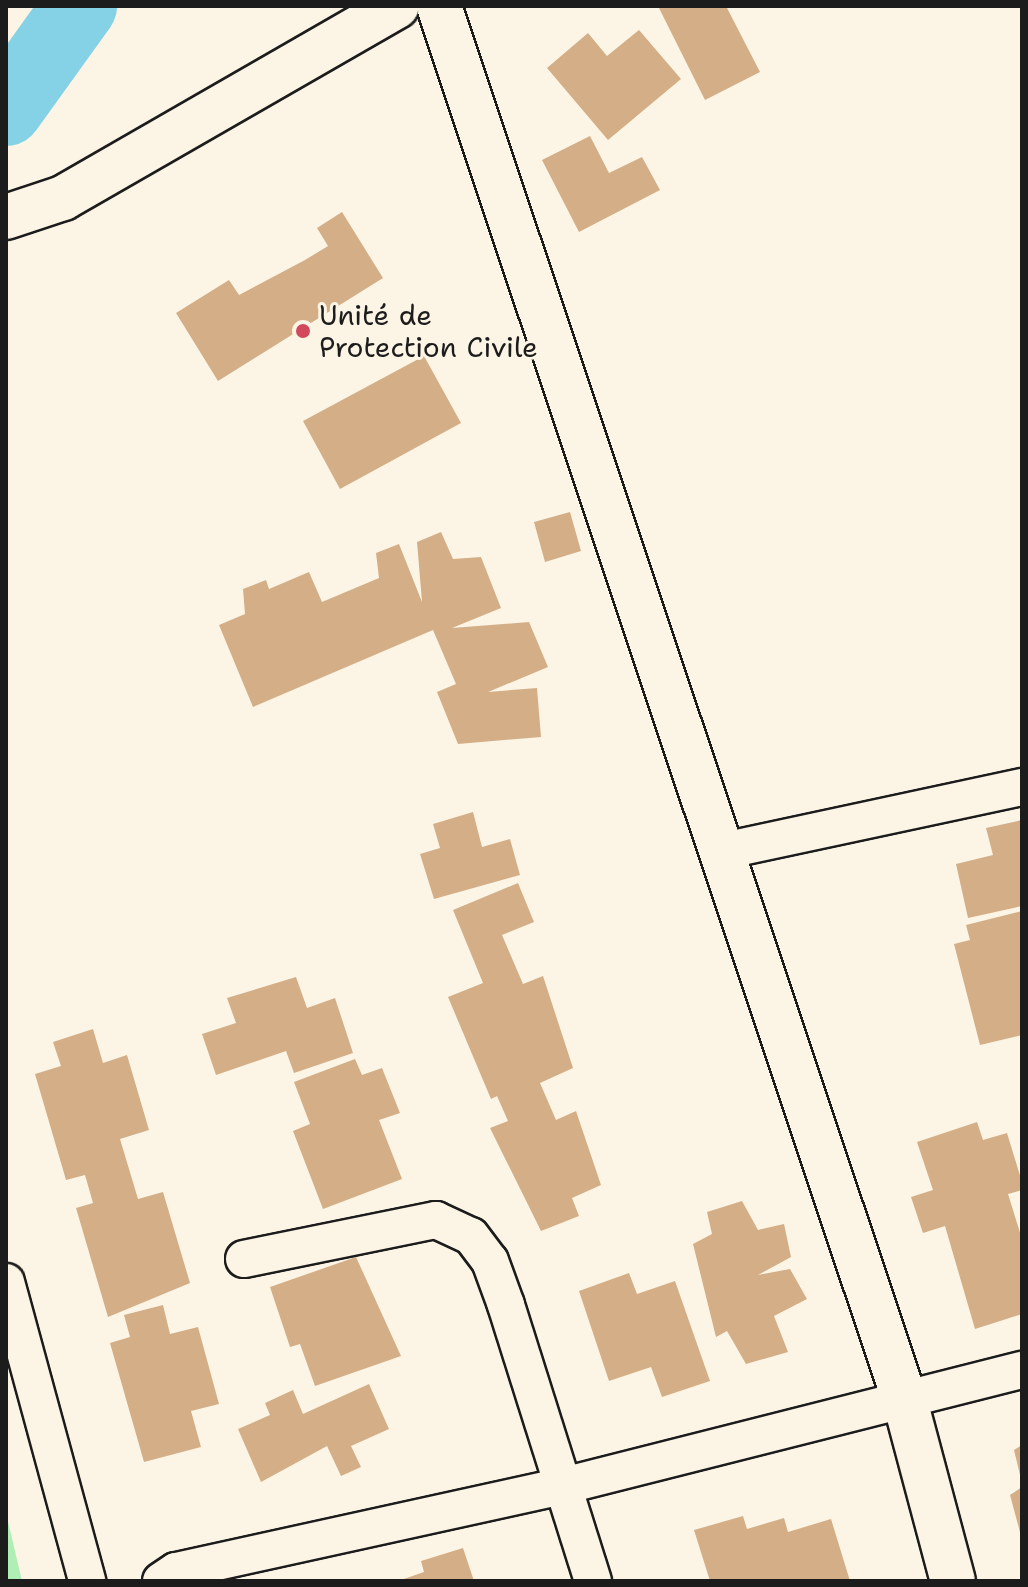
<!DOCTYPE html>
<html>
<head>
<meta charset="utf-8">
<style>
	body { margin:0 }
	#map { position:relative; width:1028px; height:1587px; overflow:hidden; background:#fcf5e5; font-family:"Shantell Sans",sans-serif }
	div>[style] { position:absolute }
	.green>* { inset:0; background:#afeeb5 }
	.river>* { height:74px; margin:-37px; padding:0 37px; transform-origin:37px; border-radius:37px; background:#85d1e5 }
	.building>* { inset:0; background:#d4ae86 }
	.roads { filter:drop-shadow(2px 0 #1c1c1c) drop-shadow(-2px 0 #1c1c1c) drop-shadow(0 2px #1c1c1c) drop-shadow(0 -2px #1c1c1c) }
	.street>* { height:36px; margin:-18px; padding:0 18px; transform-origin:18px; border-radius:18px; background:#fcf5e5 }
	.secondary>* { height:44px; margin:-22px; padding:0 22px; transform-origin:22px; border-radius:22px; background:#fcf5e5 }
	.dots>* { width:22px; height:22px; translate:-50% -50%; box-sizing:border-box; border:4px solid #fcf5e5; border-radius:50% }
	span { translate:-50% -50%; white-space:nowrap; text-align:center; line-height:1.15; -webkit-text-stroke:6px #fcf5e5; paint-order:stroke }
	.poi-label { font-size:28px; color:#1c1c1c }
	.left { translate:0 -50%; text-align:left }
	.frame { position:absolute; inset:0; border:8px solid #1c1c1c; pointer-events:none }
</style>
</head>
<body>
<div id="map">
	<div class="green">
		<div style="clip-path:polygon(6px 1513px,22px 1581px,6px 1581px)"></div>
	</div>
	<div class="river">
		<div style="left:6px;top:109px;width:127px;rotate:-54.3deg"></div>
	</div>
	<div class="building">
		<div style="clip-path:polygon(658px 6px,726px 6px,760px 72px,705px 100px)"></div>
		<div style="clip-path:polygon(639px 30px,681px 79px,608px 140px,547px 68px,588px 33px,607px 56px)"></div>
		<div style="clip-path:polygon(590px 136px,609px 173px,642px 157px,660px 190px,579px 232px,542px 160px)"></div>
		<div style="clip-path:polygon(342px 212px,383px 278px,218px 381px,176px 313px,229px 280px,239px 295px,305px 260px,328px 246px,317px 228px)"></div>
		<div style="clip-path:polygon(424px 356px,461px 423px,340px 489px,303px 421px)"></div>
		<div style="clip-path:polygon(570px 512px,581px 551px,545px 562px,534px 522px)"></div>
		<div style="clip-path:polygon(441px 532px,453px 559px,481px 557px,501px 608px,452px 628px,529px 622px,548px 667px,488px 692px,537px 688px,541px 737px,458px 744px,437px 692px,456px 684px,433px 630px,253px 707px,219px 625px,245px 614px,243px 589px,266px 580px,269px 589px,309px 572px,322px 602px,379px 578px,376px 553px,399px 544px,422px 602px,417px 542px)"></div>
		<div style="clip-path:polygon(473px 812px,482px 847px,510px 839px,520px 875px,434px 899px,420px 854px,440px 848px,433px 824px)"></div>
		<div style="clip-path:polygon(1022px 820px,1022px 906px,968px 918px,956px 864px,993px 855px,986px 828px)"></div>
		<div style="clip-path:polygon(518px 883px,534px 922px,502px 935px,523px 984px,543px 976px,573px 1068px,540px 1083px,556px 1120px,576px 1111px,601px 1185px,572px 1198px,579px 1216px,541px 1231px,490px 1128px,508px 1121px,497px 1096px,491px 1099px,448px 997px,483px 983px,453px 910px)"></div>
		<div style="clip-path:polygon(1022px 911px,1022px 1035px,980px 1045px,954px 944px,970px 940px,966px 925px)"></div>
		<div style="clip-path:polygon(296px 977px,307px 1008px,335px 998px,353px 1053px,294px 1073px,286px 1051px,216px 1075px,202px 1034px,236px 1023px,227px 998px)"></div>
		<div style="clip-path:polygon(93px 1029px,103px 1063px,127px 1055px,149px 1130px,120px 1139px,138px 1199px,163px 1192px,190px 1283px,108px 1317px,76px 1208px,93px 1203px,85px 1175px,66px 1180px,35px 1074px,61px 1066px,53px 1042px)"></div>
		<div style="clip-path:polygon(355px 1059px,362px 1075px,382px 1068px,400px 1113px,379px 1120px,402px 1179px,323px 1209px,293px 1131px,310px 1124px,294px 1082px)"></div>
		<div style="clip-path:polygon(977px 1122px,983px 1140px,1007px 1133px,1022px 1182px,1022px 1190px,1008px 1194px,1022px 1239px,1022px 1314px,975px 1329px,945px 1226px,923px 1233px,911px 1197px,933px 1190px,917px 1142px)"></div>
		<div style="clip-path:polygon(742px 1201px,758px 1230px,784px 1224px,791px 1257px,758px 1275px,790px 1269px,807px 1299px,774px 1316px,788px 1352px,746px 1364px,727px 1331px,716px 1337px,693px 1244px,712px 1234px,707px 1212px)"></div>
		<div style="clip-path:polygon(356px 1257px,401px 1356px,315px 1386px,300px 1344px,290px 1347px,270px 1287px)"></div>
		<div style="clip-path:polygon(629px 1273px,637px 1294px,675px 1281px,710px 1381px,662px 1397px,651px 1367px,609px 1381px,579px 1291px)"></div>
		<div style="clip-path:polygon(163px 1305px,170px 1334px,198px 1327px,219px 1404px,191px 1411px,201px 1447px,144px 1462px,110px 1343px,130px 1337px,124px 1315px)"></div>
		<div style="clip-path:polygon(369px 1384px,389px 1429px,351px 1446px,361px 1467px,341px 1476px,327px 1446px,261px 1482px,238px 1429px,270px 1415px,265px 1403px,293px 1390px,303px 1414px)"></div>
		<div style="clip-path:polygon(1022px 1445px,1022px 1479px,1021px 1479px,1014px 1450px)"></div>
		<div style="clip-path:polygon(1022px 1487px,1022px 1536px,1021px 1536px,1010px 1495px)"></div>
		<div style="clip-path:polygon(743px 1516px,747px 1529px,784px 1518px,788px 1532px,831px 1519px,850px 1581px,710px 1581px,694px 1530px)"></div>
		<div style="clip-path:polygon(463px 1548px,474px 1581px,398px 1581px,424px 1572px,421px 1561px)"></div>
	</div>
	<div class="roads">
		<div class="street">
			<div style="left:723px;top:851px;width:306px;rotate:-12.1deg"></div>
			<div style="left:244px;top:1259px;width:196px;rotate:-11.5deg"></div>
			<div style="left:436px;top:1220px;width:38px;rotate:25deg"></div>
			<div style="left:471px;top:1236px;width:31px;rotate:53deg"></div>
			<div style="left:490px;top:1261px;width:47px;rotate:70deg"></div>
			<div style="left:506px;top:1305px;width:289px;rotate:72.5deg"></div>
			<div style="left:6px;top:1282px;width:310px;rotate:74.8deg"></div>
			<div style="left:161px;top:1581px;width:18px;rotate:-34deg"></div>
			<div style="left:176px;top:1571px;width:396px;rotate:-12.4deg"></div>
			<div style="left:563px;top:1486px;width:473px;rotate:-14.2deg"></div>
		</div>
		<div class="secondary">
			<div style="left:439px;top:6px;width:1471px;rotate:71.53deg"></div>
			<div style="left:905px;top:1401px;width:186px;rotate:75.1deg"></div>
			<div style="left:6px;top:217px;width:60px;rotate:-18.4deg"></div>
			<div style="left:63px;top:198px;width:385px;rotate:-29.9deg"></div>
		</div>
	</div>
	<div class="dots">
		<div style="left:303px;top:331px;background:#d1495b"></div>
	</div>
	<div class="poi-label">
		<span class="left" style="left:319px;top:331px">Unité de<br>Protection Civile</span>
	</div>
	<div class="frame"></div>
</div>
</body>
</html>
